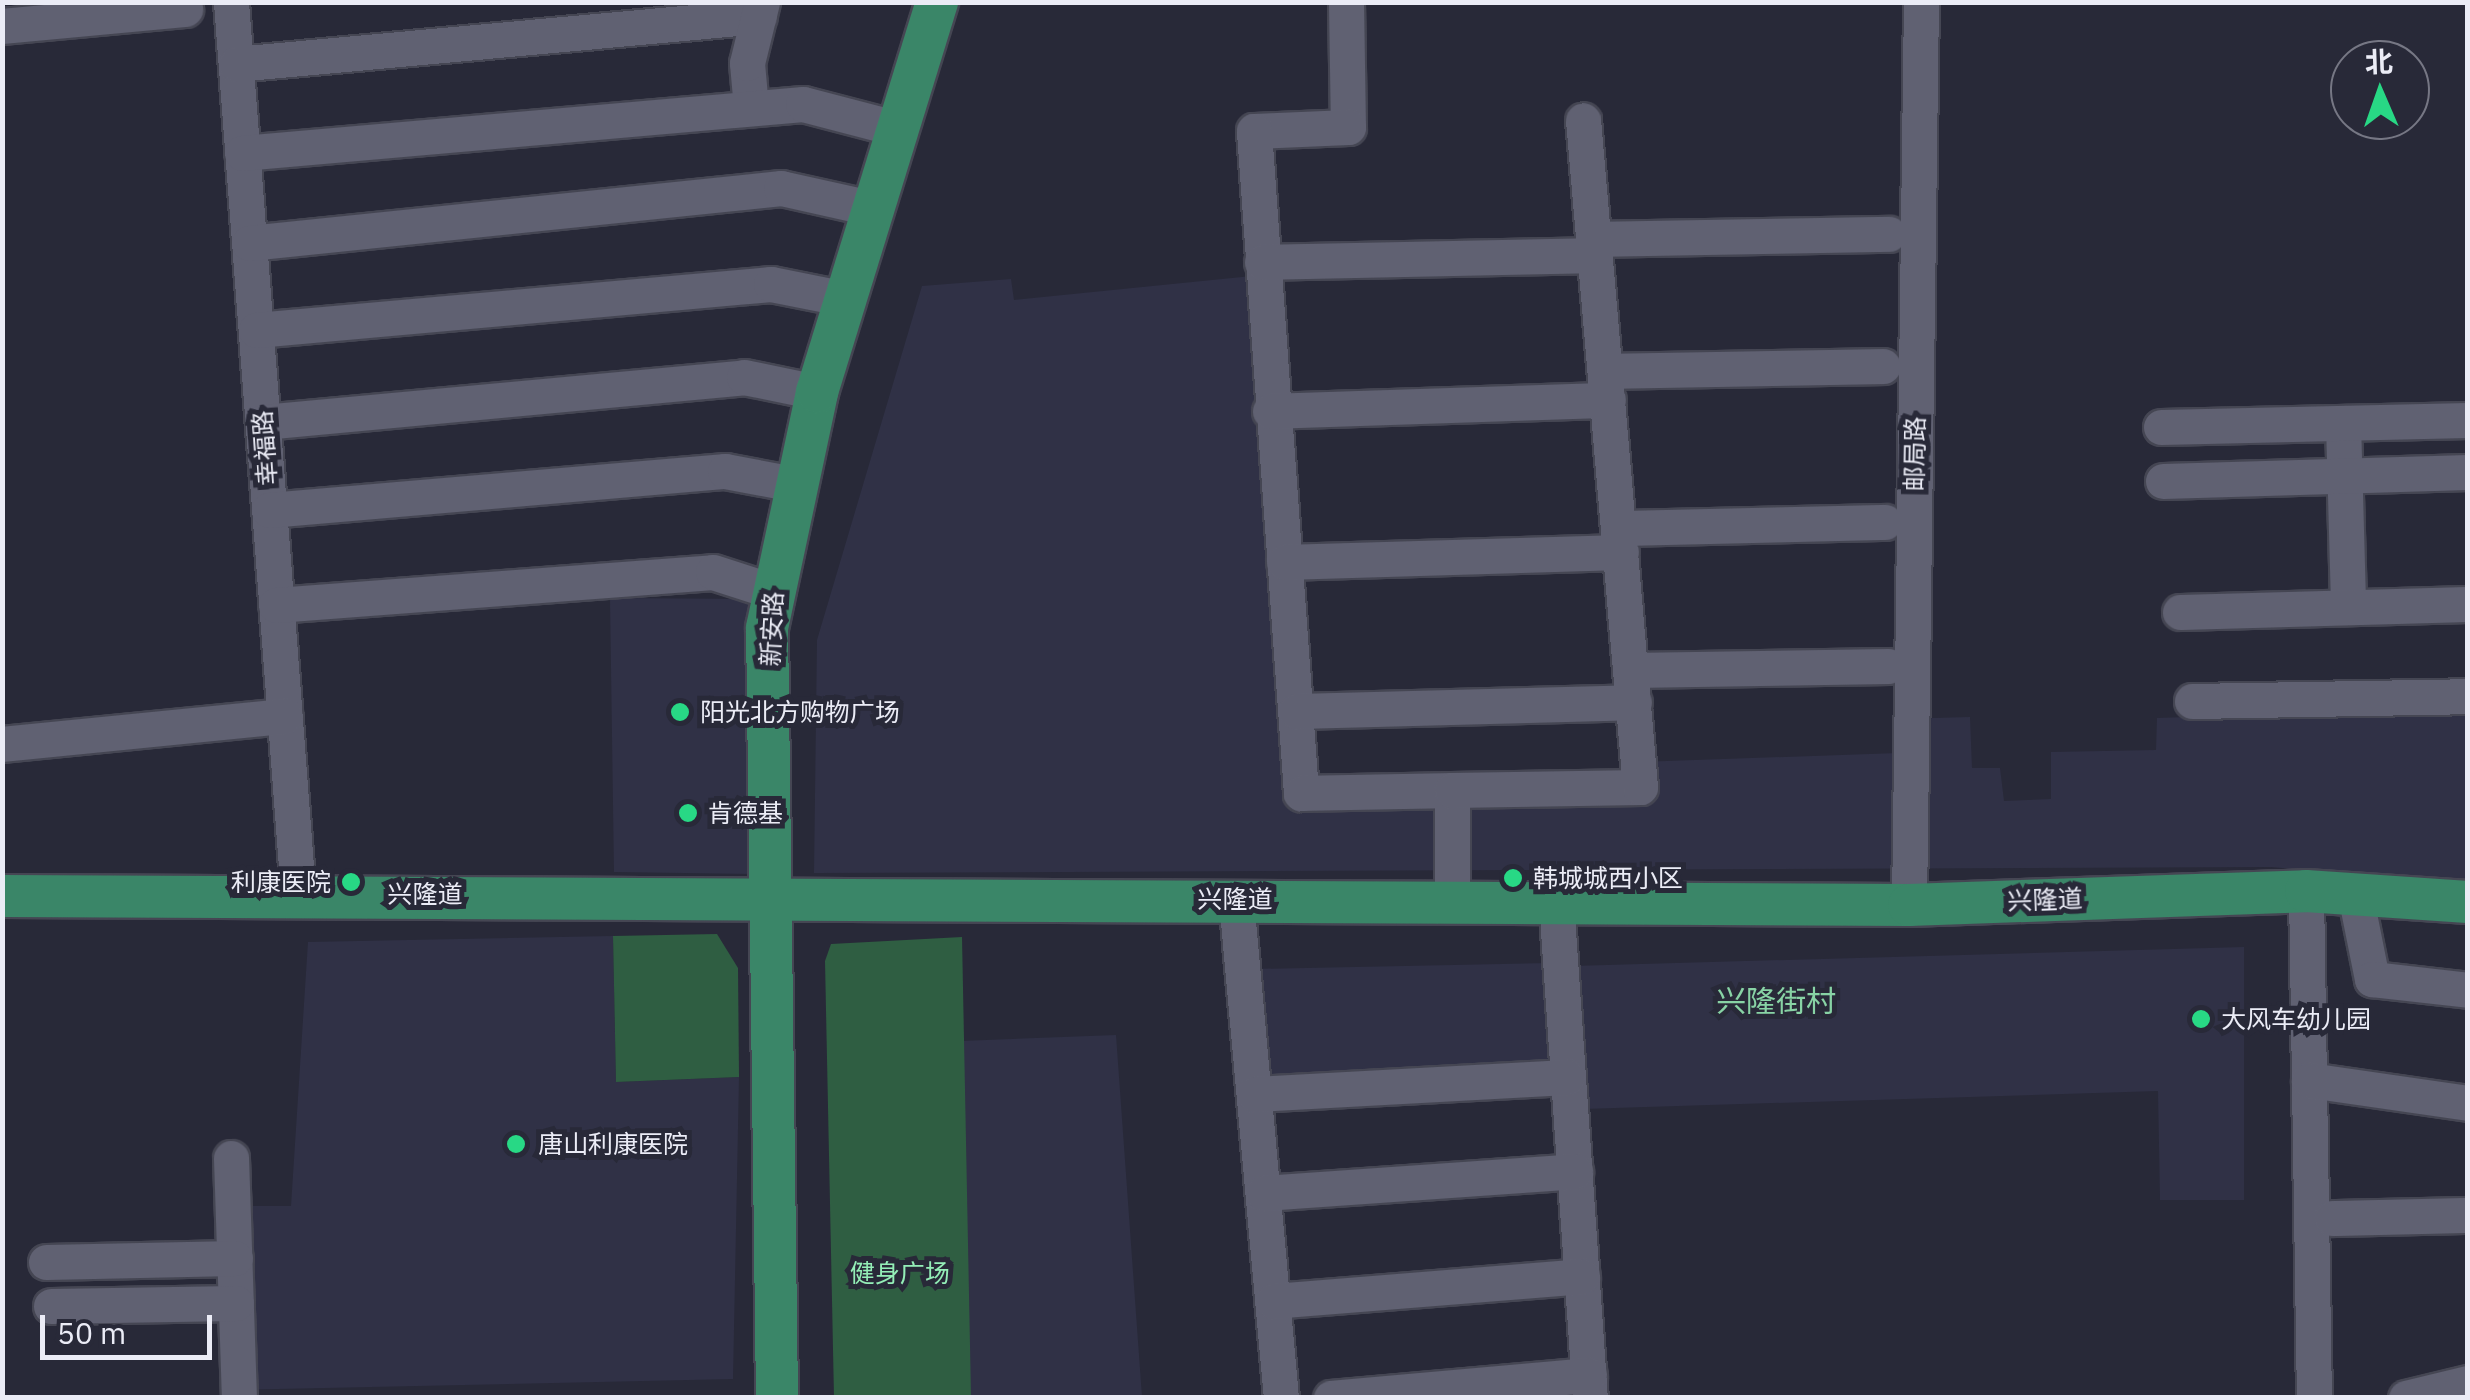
<!DOCTYPE html>
<html>
<head>
<meta charset="utf-8">
<style>
	body { margin:0 }
	#map { position:relative; width:2470px; height:1400px; overflow:hidden; background:#282938; font-family:"IBM Plex Sans","Noto Sans SC",sans-serif }
	div>[style] { position:absolute }
	.built>* { inset:0; background:#303146 }
	.green>* { inset:0; background:#2f5e42 }
	.roads { filter:drop-shadow(2px 0 #454653) drop-shadow(-2px 0 #454653) drop-shadow(0 2px #454653) drop-shadow(0 -2px #454653) }
	.minor>* { height:35px; margin:-17.5px; padding:0 17.5px; transform-origin:17.5px; border-radius:17.5px; background:#606172 }
	.major>* { height:42px; margin:-21px; padding:0 21px; transform-origin:21px; border-radius:21px; background:#3a8668 }
	.dots>* { width:28px; height:28px; translate:-50% -50%; box-sizing:border-box; border:5px solid #282938; border-radius:50% }
	span { translate:-50% -50%; white-space:nowrap; text-align:center; line-height:1.15; -webkit-text-stroke:10px #282938; paint-order:stroke }
	.street-label { font-size:25px; color:#ebecf6 }
	.poi-label { font-size:25px; color:#ebecf6 }
	.left { translate:0 -50%; text-align:left }
	.right { translate:-100% -50%; text-align:right }
	.park-label { font-size:25px; color:#94eeb7 }
	.quarter-label { font-size:30px; color:#88d3a5 }
	.frame { position:absolute; inset:0; border:5px solid #ebecf6; pointer-events:none }
	.north { position:absolute; left:2330px; top:40px; width:100px; height:100px; box-sizing:border-box; background:#282938; border:2px solid #767784; border-radius:50%; rotate:358deg; font-size:28px; font-weight:700; line-height:40px; text-align:center; color:#ebecf6 }
	.north::after { content:''; display:block; margin:auto; width:35px; height:45px; background:#28d885; clip-path:polygon(50% 0,100% 100%,50% 72%,0 100%) }
	.scale { position:absolute; left:40px; top:1315px; width:172px; height:45px; box-sizing:border-box; border:5px solid #ebecf6; border-top:0; padding-left:12px; font-size:30px; line-height:35px; white-space:nowrap; color:#ebecf6; -webkit-text-stroke:8px #282938; paint-order:stroke }
</style>
</head>
<body>
<div id="map">
	<div class="built">
		<div style="clip-path:polygon(1252px 276px,1287px 802px,1635px 793px,1638px 762px,1898px 753px,1898px 719px,1970px 717px,1972px 768px,2000px 768px,2004px 801px,2051px 799px,2051px 752px,2156px 750px,2157px 718px,2467px 708px,2467px 885px,2271px 867px,814px 873px,817px 640px,922px 286px,1011px 279px,1014px 300px)"></div>
		<div style="clip-path:polygon(610px 598px,752px 599px,753px 874px,614px 872px)"></div>
		<div style="clip-path:polygon(613px 936px,616px 1082px,739px 1077px,733px 1379px,230px 1390px,224px 1206px,291px 1206px,308px 942px)"></div>
		<div style="clip-path:polygon(2244px 947px,2244px 1200px,2160px 1200px,2158px 1091px,1583px 1109px,1572px 966px)"></div>
		<div style="clip-path:polygon(1552px 963px,1556px 1063px,1255px 1076px,1252px 969px)"></div>
		<div style="clip-path:polygon(1116px 1035px,1142px 1397px,970px 1397px,961px 1041px)"></div>
	</div>
	<div class="green">
		<div style="clip-path:polygon(717px 934px,738px 968px,739px 1077px,616px 1082px,613px 936px)"></div>
		<div style="clip-path:polygon(962px 937px,971px 1397px,834px 1397px,825px 961px,831px 944px)"></div>
	</div>
	<div class="roads">
		<div class="minor">
			<div style="left:231px;top:2px;width:894px;rotate:85.7deg"></div>
			<div style="left:1346px;top:2px;width:125px;rotate:89.1deg"></div>
			<div style="left:1348px;top:127px;width:94px;rotate:177.6deg"></div>
			<div style="left:1254px;top:131px;width:664px;rotate:85.94deg"></div>
			<div style="left:1301px;top:793px;width:151px;rotate:-1.1deg"></div>
			<div style="left:2px;top:26px;width:184px;rotate:-5.3deg"></div>
			<div style="left:236px;top:64px;width:525px;rotate:-5.24deg"></div>
			<div style="left:751px;top:108px;width:45px;rotate:-95.1deg"></div>
			<div style="left:747px;top:63px;width:63px;rotate:-76.2deg"></div>
			<div style="left:242px;top:153px;width:563px;rotate:-4.99deg"></div>
			<div style="left:803px;top:104px;width:99px;rotate:14.6deg"></div>
			<div style="left:1593px;top:239px;width:296px;rotate:-1deg"></div>
			<div style="left:249px;top:243px;width:535px;rotate:-5.9deg"></div>
			<div style="left:781px;top:188px;width:96px;rotate:12.6deg"></div>
			<div style="left:1262px;top:262px;width:333px;rotate:-1.2deg"></div>
			<div style="left:256px;top:330px;width:517px;rotate:-5.1deg"></div>
			<div style="left:771px;top:284px;width:76px;rotate:11.3deg"></div>
			<div style="left:1605px;top:371px;width:278px;rotate:-1deg"></div>
			<div style="left:1270px;top:411px;width:338px;rotate:-1.9deg"></div>
			<div style="left:263px;top:422px;width:483px;rotate:-5.3deg"></div>
			<div style="left:744px;top:377px;width:75px;rotate:11.6deg"></div>
			<div style="left:2343px;top:423px;width:184px;rotate:88.4deg"></div>
			<div style="left:2161px;top:427px;width:307px;rotate:-1.3deg"></div>
			<div style="left:2163px;top:481px;width:305px;rotate:-1.7deg"></div>
			<div style="left:269px;top:510px;width:458px;rotate:-4.9deg"></div>
			<div style="left:725px;top:471px;width:70px;rotate:10.7deg"></div>
			<div style="left:1619px;top:528px;width:266px;rotate:-1.3deg"></div>
			<div style="left:1284px;top:562px;width:337px;rotate:-1.7deg"></div>
			<div style="left:276px;top:605px;width:438px;rotate:-4.3deg"></div>
			<div style="left:713px;top:572px;width:62px;rotate:17.9deg"></div>
			<div style="left:2180px;top:612px;width:288px;rotate:-1.6deg"></div>
			<div style="left:1632px;top:670px;width:256px;rotate:-0.9deg"></div>
			<div style="left:2192px;top:701px;width:276px;rotate:-1deg"></div>
			<div style="left:1296px;top:711px;width:338px;rotate:-1.5deg"></div>
			<div style="left:2px;top:744px;width:284px;rotate:-5.7deg"></div>
			<div style="left:2306px;top:891px;width:507px;rotate:89.1deg"></div>
			<div style="left:2355px;top:894px;width:87px;rotate:78.7deg"></div>
			<div style="left:2372px;top:979px;width:97px;rotate:6.5deg"></div>
			<div style="left:1236px;top:899px;width:501px;rotate:84.85deg"></div>
			<div style="left:1452px;top:901px;width:111px;rotate:-90deg"></div>
			<div style="left:1452px;top:790px;width:188px;rotate:-0.9deg"></div>
			<div style="left:1640px;top:787px;width:669px;rotate:-94.88deg"></div>
			<div style="left:1556px;top:901px;width:498px;rotate:86.1deg"></div>
			<div style="left:1909px;top:905px;width:903px;rotate:-89.24deg"></div>
			<div style="left:2309px;top:1080px;width:161px;rotate:8.2deg"></div>
			<div style="left:1254px;top:1094px;width:314px;rotate:-3.1deg"></div>
			<div style="left:231px;top:1158px;width:240px;rotate:88.1deg"></div>
			<div style="left:1263px;top:1193px;width:313px;rotate:-4deg"></div>
			<div style="left:2332px;top:1218px;width:136px;rotate:-1.3deg"></div>
			<div style="left:46px;top:1262px;width:189px;rotate:-1.2deg"></div>
			<div style="left:1273px;top:1301px;width:310px;rotate:-4.6deg"></div>
			<div style="left:51px;top:1306px;width:185px;rotate:-0.9deg"></div>
			<div style="left:1331px;top:1398px;width:259px;rotate:-5.1deg"></div>
			<div style="left:2406px;top:1398px;width:64px;rotate:-13.6deg"></div>
		</div>
		<div class="major">
			<div style="left:2px;top:896px;width:1907px;rotate:0.27deg"></div>
			<div style="left:1909px;top:905px;width:397px;rotate:-2deg"></div>
			<div style="left:2306px;top:891px;width:162px;rotate:3.9deg"></div>
			<div style="left:777px;top:1398px;width:770px;rotate:-90.74deg"></div>
			<div style="left:767px;top:628px;width:241px;rotate:-78deg"></div>
			<div style="left:817px;top:392px;width:408px;rotate:-72.9deg"></div>
		</div>
	</div>
	<div class="dots">
		<div style="left:680px;top:712px;background:#28d885"></div>
		<div style="left:688px;top:813px;background:#28d885"></div>
		<div style="left:1513px;top:878px;background:#28d885"></div>
		<div style="left:351px;top:882px;background:#28d885"></div>
		<div style="left:2201px;top:1019px;background:#28d885"></div>
		<div style="left:516px;top:1144px;background:#28d885"></div>
	</div>
	<div class="street-label">
		<span style="left:265px;top:448px;rotate:-94deg">幸福路</span>
		<span style="left:1915px;top:454px;rotate:-89deg">邮局路</span>
		<span style="left:772px;top:629px;rotate:-87deg">新安路</span>
		<span style="left:425px;top:894px">兴隆道</span>
		<span style="left:1235px;top:899px">兴隆道</span>
		<span style="left:2045px;top:900px;rotate:-2deg">兴隆道</span>
	</div>
	<div class="poi-label">
		<span class="left" style="left:700px;top:712px">阳光北方购物广场</span>
		<span class="left" style="left:708px;top:813px">肯德基</span>
		<span class="left" style="left:1533px;top:878px">韩城城西小区</span>
		<span class="right" style="left:331px;top:882px">利康医院</span>
		<span class="left" style="left:2221px;top:1019px">大风车幼儿园</span>
		<span class="left" style="left:538px;top:1144px">唐山利康医院</span>
	</div>
	<div class="park-label">
		<span style="left:900px;top:1273px">健身广场</span>
	</div>
	<div class="quarter-label">
		<span style="left:1776px;top:1001px">兴隆街村</span>
	</div>
	<div class="frame"></div>
	<div class="north">北</div>
	<div class="scale">50 m</div>
</div>
</body>
</html>
